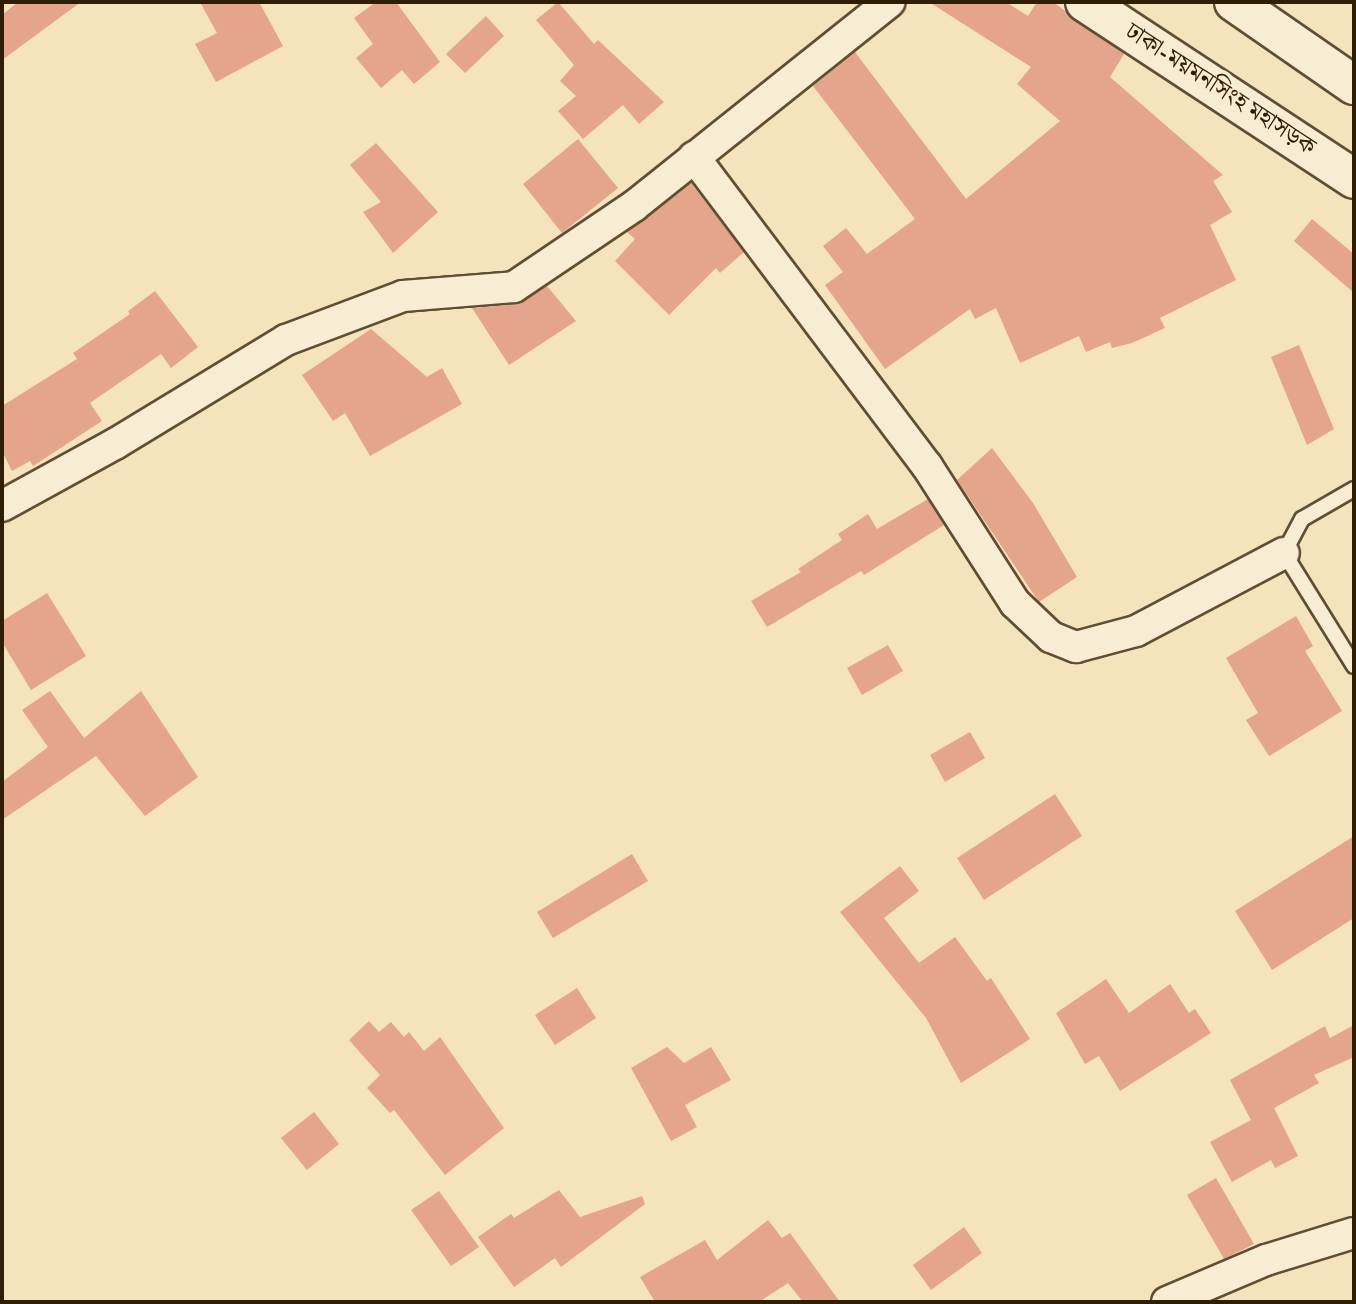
<!DOCTYPE html>
<html>
<head>
<meta charset="utf-8">
<style>
	body { margin:0 }
	#map { position:relative; width:1356px; height:1304px; overflow:hidden; background:#f5e3bb; font-family:"IM FELL DW Pica","Noto Serif Bengali",serif }
	div>[style] { position:absolute }
	.building>* { inset:0; background:#e5a58a }
	.roads { filter:drop-shadow(2px 0 #614e32) drop-shadow(-2px 0 #614e32) drop-shadow(0 2px #614e32) drop-shadow(0 -2px #614e32) }
	.lane>* { height:14px; margin:-7px; padding:0 7px; transform-origin:7px; border-radius:7px; background:#f8edd3 }
	.street>* { height:30px; margin:-15px; padding:0 15px; transform-origin:15px; border-radius:15px; background:#f8edd3 }
	.secondary>* { height:38px; margin:-19px; padding:0 19px; transform-origin:19px; border-radius:19px; background:#f8edd3 }
	span { translate:-50% -50%; white-space:nowrap; text-align:center; line-height:1.15; -webkit-text-stroke:7px #f8edd3; paint-order:stroke }
	.street-label { font-size:24px; color:#301d05 }
	.frame { position:absolute; inset:0; border:4px solid #301d05; pointer-events:none }
</style>
</head>
<body>
<div id="map">
	<div class="building">
		<div style="clip-path:polygon(18px 2px,81px 2px,2px 60px,2px 15px)"></div>
		<div style="clip-path:polygon(200px 2px,259px 2px,283px 46px,216px 82px,195px 44px,217px 33px)"></div>
		<div style="clip-path:polygon(376px 2px,396px 2px,440px 62px,414px 84px,402px 70px,381px 88px,356px 58px,373px 44px,354px 18px)"></div>
		<div style="clip-path:polygon(558px 2px,594px 44px,598px 40px,664px 102px,639px 124px,623px 105px,583px 139px,558px 111px,576px 96px,560px 81px,574px 65px,536px 20px)"></div>
		<div style="clip-path:polygon(929px 2px,1006px 2px,1028px 16px,1037px 2px,1053px 2px,1124px 54px,1110px 77px,1223px 175px,1213px 181px,1232px 212px,1210px 225px,1236px 280px,1160px 318px,1165px 328px,1132px 343px,1112px 348px,1110px 342px,1086px 352px,1079px 336px,1020px 363px,996px 308px,975px 319px,970px 309px,885px 369px,825px 285px,843px 272px,823px 246px,846px 228px,867px 254px,915px 219px,813px 86px,855px 52px,966px 199px,1060px 121px,1017px 84px,1031px 67px)"></div>
		<div style="clip-path:polygon(486px 16px,504px 36px,465px 73px,446px 54px)"></div>
		<div style="clip-path:polygon(578px 139px,618px 188px,562px 233px,523px 184px)"></div>
		<div style="clip-path:polygon(376px 143px,438px 212px,393px 253px,363px 212px,381px 202px,350px 165px)"></div>
		<div style="clip-path:polygon(691px 183px,744px 252px,720px 273px,716px 268px,669px 315px,615px 261px,635px 239px,627px 232px)"></div>
		<div style="clip-path:polygon(1312px 219px,1354px 254px,1354px 293px,1294px 241px)"></div>
		<div style="clip-path:polygon(547px 286px,576px 321px,509px 365px,472px 308px,516px 304px)"></div>
		<div style="clip-path:polygon(155px 291px,198px 347px,171px 368px,161px 354px,90px 403px,102px 421px,33px 466px,30px 461px,12px 471px,2px 451px,2px 406px,77px 359px,73px 353px,130px 314px,128px 311px)"></div>
		<div style="clip-path:polygon(371px 329px,427px 377px,442px 368px,462px 404px,370px 456px,345px 413px,333px 421px,302px 375px)"></div>
		<div style="clip-path:polygon(1299px 345px,1334px 429px,1307px 445px,1271px 357px)"></div>
		<div style="clip-path:polygon(992px 448px,1033px 503px,1077px 577px,1039px 602px,957px 480px)"></div>
		<div style="clip-path:polygon(928px 499px,944px 525px,864px 575px,861px 571px,767px 627px,751px 601px,801px 572px,798px 569px,842px 540px,838px 534px,868px 514px,877px 529px)"></div>
		<div style="clip-path:polygon(47px 593px,86px 656px,31px 690px,2px 642px,2px 621px)"></div>
		<div style="clip-path:polygon(1296px 616px,1313px 646px,1305px 651px,1342px 711px,1269px 756px,1246px 720px,1258px 713px,1226px 658px)"></div>
		<div style="clip-path:polygon(888px 645px,903px 671px,862px 695px,847px 668px)"></div>
		<div style="clip-path:polygon(50px 691px,84px 738px,141px 691px,198px 777px,145px 816px,96px 756px,2px 820px,2px 782px,48px 747px,22px 710px)"></div>
		<div style="clip-path:polygon(970px 732px,985px 758px,945px 782px,930px 755px)"></div>
		<div style="clip-path:polygon(1055px 794px,1082px 836px,984px 900px,957px 858px)"></div>
		<div style="clip-path:polygon(1354px 836px,1354px 918px,1272px 970px,1235px 911px)"></div>
		<div style="clip-path:polygon(632px 854px,648px 881px,553px 938px,537px 912px)"></div>
		<div style="clip-path:polygon(900px 866px,919px 891px,884px 918px,919px 963px,955px 937px,987px 981px,991px 978px,1030px 1039px,961px 1083px,926px 1018px,840px 912px)"></div>
		<div style="clip-path:polygon(1106px 979px,1129px 1013px,1170px 984px,1189px 1013px,1195px 1009px,1211px 1033px,1120px 1091px,1099px 1056px,1085px 1064px,1056px 1013px)"></div>
		<div style="clip-path:polygon(577px 988px,596px 1018px,555px 1045px,535px 1015px)"></div>
		<div style="clip-path:polygon(369px 1021px,379px 1032px,391px 1022px,404px 1037px,409px 1032px,424px 1051px,440px 1037px,504px 1128px,445px 1175px,394px 1110px,390px 1113px,367px 1088px,380px 1075px,349px 1040px)"></div>
		<div style="clip-path:polygon(1354px 1025px,1354px 1057px,1314px 1075px,1319px 1083px,1274px 1108px,1298px 1156px,1275px 1168px,1271px 1160px,1232px 1182px,1210px 1142px,1251px 1120px,1230px 1080px,1325px 1026px,1330px 1038px)"></div>
		<div style="clip-path:polygon(667px 1047px,684px 1063px,711px 1047px,731px 1080px,685px 1105px,697px 1127px,671px 1141px,631px 1068px)"></div>
		<div style="clip-path:polygon(314px 1112px,339px 1144px,307px 1170px,281px 1138px)"></div>
		<div style="clip-path:polygon(1216px 1178px,1254px 1244px,1224px 1259px,1187px 1195px)"></div>
		<div style="clip-path:polygon(559px 1190px,580px 1217px,642px 1196px,645px 1204px,561px 1267px,555px 1258px,514px 1287px,478px 1237px,511px 1214px,514px 1218px)"></div>
		<div style="clip-path:polygon(439px 1191px,479px 1247px,451px 1266px,411px 1210px)"></div>
		<div style="clip-path:polygon(768px 1220px,782px 1238px,790px 1233px,840px 1302px,803px 1302px,788px 1283px,759px 1302px,655px 1302px,640px 1277px,705px 1240px,717px 1260px)"></div>
		<div style="clip-path:polygon(964px 1227px,982px 1253px,931px 1290px,913px 1265px)"></div>
	</div>
	<div class="roads">
		<div class="lane">
			<div style="left:1354px;top:489px;width:60px;rotate:150deg"></div>
			<div style="left:1302px;top:519px;width:38px;rotate:118deg"></div>
			<div style="left:1284px;top:553px;width:133px;rotate:58.2deg"></div>
		</div>
		<div class="street">
			<div style="left:694px;top:157px;width:387px;rotate:53deg"></div>
			<div style="left:927px;top:466px;width:163px;rotate:57.3deg"></div>
			<div style="left:1015px;top:603px;width:50px;rotate:43.4deg"></div>
			<div style="left:1051px;top:637px;width:27px;rotate:22deg"></div>
			<div style="left:1076px;top:647px;width:62px;rotate:-14.9deg"></div>
			<div style="left:1136px;top:631px;width:167px;rotate:-27.8deg"></div>
			<div style="left:2px;top:506px;width:129px;rotate:-28.8deg"></div>
			<div style="left:115px;top:444px;width:200px;rotate:-31.3deg"></div>
			<div style="left:286px;top:340px;width:125px;rotate:-20.6deg"></div>
			<div style="left:403px;top:296px;width:111px;rotate:-4.6deg"></div>
			<div style="left:514px;top:287px;width:145px;rotate:-34deg"></div>
			<div style="left:634px;top:206px;width:327px;rotate:-38.6deg"></div>
			<div style="left:1167px;top:1302px;width:108px;rotate:-23deg"></div>
			<div style="left:1266px;top:1260px;width:92px;rotate:-17.1deg"></div>
		</div>
		<div class="secondary">
			<div style="left:1085px;top:2px;width:322px;rotate:33.3deg"></div>
			<div style="left:1234px;top:2px;width:146px;rotate:34.7deg"></div>
		</div>
	</div>
	<div class="street-label">
		<span style="left:1220px;top:90px;rotate:33deg">ঢাকা-ময়মনসিংহ মহাসড়ক</span>
	</div>
	<div class="frame"></div>
</div>
</body>
</html>
